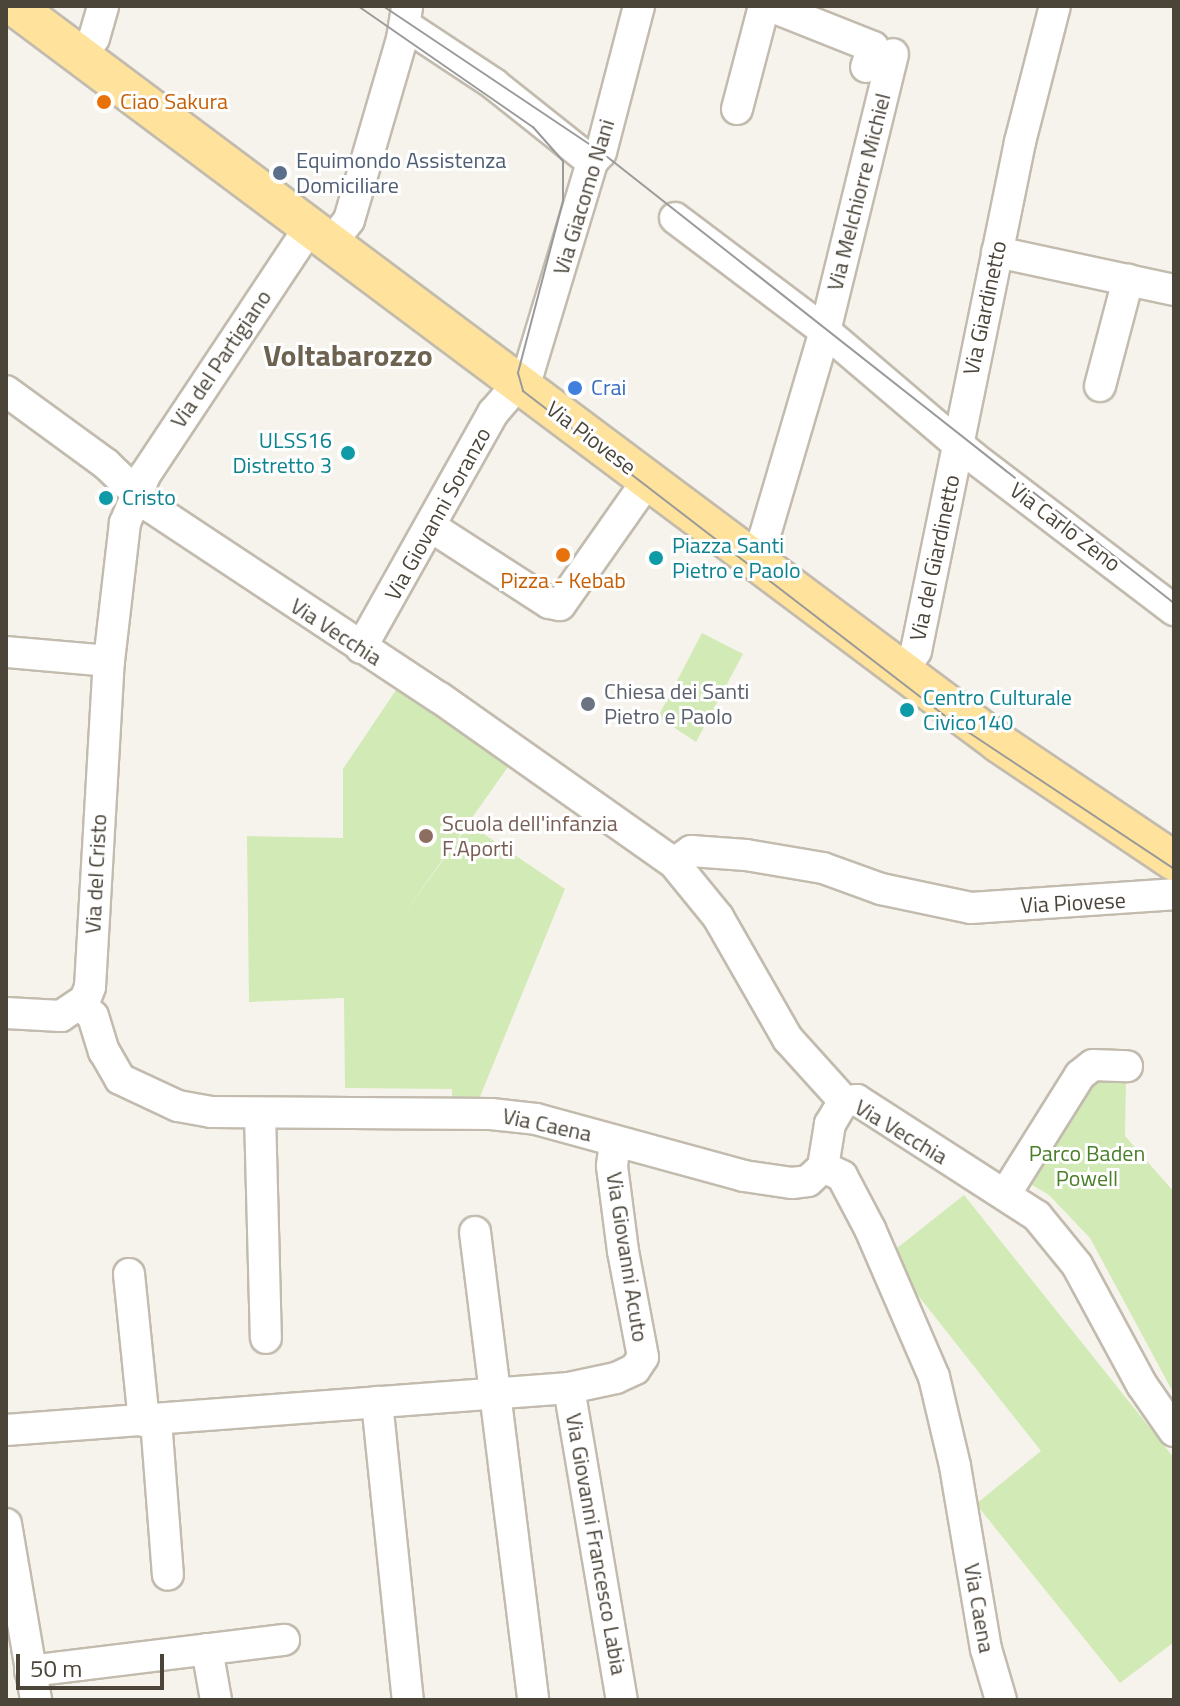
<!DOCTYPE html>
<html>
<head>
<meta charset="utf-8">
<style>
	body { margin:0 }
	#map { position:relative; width:1180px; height:1706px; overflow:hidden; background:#f6f3ec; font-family:"Titillium Web",sans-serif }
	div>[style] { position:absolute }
	.green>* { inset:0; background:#d2eab5 }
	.roads { filter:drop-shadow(2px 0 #c2bbae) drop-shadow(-2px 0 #c2bbae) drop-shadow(0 2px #c2bbae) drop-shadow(0 -2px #c2bbae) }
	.minor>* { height:30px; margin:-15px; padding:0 15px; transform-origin:15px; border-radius:15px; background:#fff }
	.major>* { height:38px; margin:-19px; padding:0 19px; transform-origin:19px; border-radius:19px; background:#ffe39c }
	.tram>* { height:2px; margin:-1px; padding:0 1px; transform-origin:1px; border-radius:1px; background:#9a9a9a }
	.dots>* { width:22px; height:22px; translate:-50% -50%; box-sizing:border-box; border:4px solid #fff; border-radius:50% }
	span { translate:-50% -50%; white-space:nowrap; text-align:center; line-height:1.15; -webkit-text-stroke:6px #fff; paint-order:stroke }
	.food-label { font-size:22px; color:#c56008 }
	.left { translate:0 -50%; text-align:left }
	.service-label { font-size:22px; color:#4e5e75 }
	.street-label { font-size:22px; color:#4b4439 }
	.shop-label { font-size:22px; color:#366cbe }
	.culture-label { font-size:22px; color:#0d838f }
	.right { translate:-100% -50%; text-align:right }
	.worship-label { font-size:22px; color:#5b616d }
	.education-label { font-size:22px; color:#785e54 }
	.park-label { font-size:22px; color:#4a7f2a }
	.district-label { font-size:30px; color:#6e6250; font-weight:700 }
	.frame { position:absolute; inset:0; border:8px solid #4b4439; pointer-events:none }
	.scale { position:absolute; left:16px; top:1654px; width:148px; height:36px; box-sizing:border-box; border:4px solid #4b4439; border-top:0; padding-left:10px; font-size:24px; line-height:28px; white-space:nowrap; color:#4b4439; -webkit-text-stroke:6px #fff; paint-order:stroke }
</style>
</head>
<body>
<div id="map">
	<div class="green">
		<div style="clip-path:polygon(702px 633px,743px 654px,696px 742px,658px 717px)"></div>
		<div style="clip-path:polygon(396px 690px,510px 764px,397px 924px,469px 824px,565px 889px,479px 1099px,452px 1098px,452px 1089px,345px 1088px,344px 998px,249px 1002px,247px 836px,343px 838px,343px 769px)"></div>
		<div style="clip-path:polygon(1126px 1077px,1125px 1136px,1174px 1192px,1174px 1394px,1090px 1238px,1049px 1195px,1022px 1179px,1085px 1079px)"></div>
		<div style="clip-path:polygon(964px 1195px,1174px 1458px,1174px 1642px,1120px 1683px,976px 1504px,1041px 1451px,887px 1256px)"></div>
	</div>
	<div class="roads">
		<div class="minor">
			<div style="left:770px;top:6px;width:111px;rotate:21.7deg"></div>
			<div style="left:873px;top:47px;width:21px;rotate:109deg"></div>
			<div style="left:405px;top:25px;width:107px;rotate:33.5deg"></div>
			<div style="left:494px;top:84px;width:125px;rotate:38.5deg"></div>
			<div style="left:82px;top:57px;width:22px;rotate:-58deg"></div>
			<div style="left:94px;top:38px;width:33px;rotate:-74deg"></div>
			<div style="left:737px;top:109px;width:106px;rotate:-75.3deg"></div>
			<div style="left:675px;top:218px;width:188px;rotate:37deg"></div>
			<div style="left:825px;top:331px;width:194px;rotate:40.4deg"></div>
			<div style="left:973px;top:457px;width:253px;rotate:37.3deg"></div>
			<div style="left:331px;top:243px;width:29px;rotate:-52deg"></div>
			<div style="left:349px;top:220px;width:189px;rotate:-73.7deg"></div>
			<div style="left:402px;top:39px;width:33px;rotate:-81deg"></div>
			<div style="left:997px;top:252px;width:181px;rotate:12.1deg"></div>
			<div style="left:1100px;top:386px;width:110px;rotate:-75.2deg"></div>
			<div style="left:6px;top:391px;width:124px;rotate:36.1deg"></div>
			<div style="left:106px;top:464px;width:62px;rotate:43.7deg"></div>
			<div style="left:151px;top:507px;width:346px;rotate:33.5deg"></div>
			<div style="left:440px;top:698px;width:286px;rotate:35.2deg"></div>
			<div style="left:674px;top:863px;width:70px;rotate:50.8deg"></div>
			<div style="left:718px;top:917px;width:141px;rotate:60.2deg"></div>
			<div style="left:788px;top:1039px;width:84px;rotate:47.9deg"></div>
			<div style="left:433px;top:528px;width:138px;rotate:32.9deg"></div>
			<div style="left:549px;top:603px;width:11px;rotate:10deg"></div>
			<div style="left:560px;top:605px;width:151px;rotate:-54.9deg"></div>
			<div style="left:751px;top:558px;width:24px;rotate:-57deg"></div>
			<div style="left:764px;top:538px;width:216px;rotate:-73.6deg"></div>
			<div style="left:825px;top:331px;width:285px;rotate:-76.2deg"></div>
			<div style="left:361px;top:648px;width:270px;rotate:-60.7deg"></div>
			<div style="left:493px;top:413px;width:55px;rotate:-49.4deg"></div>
			<div style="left:529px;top:371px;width:218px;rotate:-73.2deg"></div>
			<div style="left:592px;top:162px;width:13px;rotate:-48deg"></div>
			<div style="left:601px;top:152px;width:151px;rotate:-75.4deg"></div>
			<div style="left:6px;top:652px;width:103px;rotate:5deg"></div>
			<div style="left:903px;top:671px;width:24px;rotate:-57deg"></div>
			<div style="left:916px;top:651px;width:520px;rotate:-78.45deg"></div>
			<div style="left:1020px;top:142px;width:140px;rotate:-75.6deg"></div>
			<div style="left:674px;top:863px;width:21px;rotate:-35deg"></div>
			<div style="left:691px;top:851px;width:55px;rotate:4.2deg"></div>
			<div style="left:746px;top:855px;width:78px;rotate:9.6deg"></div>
			<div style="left:823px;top:868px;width:62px;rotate:19.9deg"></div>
			<div style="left:881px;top:889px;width:92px;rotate:11.9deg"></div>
			<div style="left:971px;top:908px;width:203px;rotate:-3.9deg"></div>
			<div style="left:81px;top:1005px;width:16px;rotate:43deg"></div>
			<div style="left:93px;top:1016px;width:37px;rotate:73deg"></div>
			<div style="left:104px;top:1051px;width:32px;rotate:60deg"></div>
			<div style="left:120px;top:1079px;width:64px;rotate:25deg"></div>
			<div style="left:178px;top:1106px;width:34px;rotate:10deg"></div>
			<div style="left:211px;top:1112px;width:280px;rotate:0.4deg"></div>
			<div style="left:491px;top:1114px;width:45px;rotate:6.3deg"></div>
			<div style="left:536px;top:1119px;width:216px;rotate:15.3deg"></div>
			<div style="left:744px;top:1176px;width:49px;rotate:8.3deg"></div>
			<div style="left:792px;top:1183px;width:16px;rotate:-7deg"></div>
			<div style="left:808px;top:1181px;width:21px;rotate:-43deg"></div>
			<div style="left:823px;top:1167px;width:44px;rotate:-80.8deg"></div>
			<div style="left:830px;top:1124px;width:27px;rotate:-59deg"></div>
			<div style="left:6px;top:1013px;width:55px;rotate:3.1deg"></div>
			<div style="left:61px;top:1016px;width:29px;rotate:-34deg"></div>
			<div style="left:85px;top:1000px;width:14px;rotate:-69deg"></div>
			<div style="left:90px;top:987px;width:327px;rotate:-86.7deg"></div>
			<div style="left:109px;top:661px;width:139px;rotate:-83.4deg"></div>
			<div style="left:125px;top:523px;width:52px;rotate:-67.4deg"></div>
			<div style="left:145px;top:475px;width:298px;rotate:-56.4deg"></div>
			<div style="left:844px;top:1101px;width:13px;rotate:-4deg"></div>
			<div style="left:857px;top:1100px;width:214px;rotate:32.8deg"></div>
			<div style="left:1037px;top:1216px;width:63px;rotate:50.8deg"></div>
			<div style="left:1077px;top:1265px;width:136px;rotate:61.6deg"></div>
			<div style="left:1142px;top:1385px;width:56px;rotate:55.2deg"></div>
			<div style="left:260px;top:1114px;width:224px;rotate:88.5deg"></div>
			<div style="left:823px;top:1167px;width:21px;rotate:25deg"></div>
			<div style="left:842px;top:1176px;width:60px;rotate:62.2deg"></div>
			<div style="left:870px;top:1229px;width:161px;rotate:66.6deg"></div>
			<div style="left:934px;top:1377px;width:91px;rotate:76.7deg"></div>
			<div style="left:955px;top:1466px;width:186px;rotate:80.4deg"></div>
			<div style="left:986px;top:1649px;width:53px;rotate:73.6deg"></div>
			<div style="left:1006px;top:1193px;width:139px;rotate:-57.9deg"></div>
			<div style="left:1080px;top:1075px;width:16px;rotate:-38deg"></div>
			<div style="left:1093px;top:1065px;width:34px;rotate:2deg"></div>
			<div style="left:475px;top:1232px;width:472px;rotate:82.9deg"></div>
			<div style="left:129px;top:1274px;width:148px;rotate:84.2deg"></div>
			<div style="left:569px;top:1388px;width:316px;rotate:80.4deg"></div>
			<div style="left:377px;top:1402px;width:300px;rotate:84.1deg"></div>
			<div style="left:156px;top:1420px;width:155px;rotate:85.6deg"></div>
			<div style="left:6px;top:1430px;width:565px;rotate:-4.27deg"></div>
			<div style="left:569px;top:1388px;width:48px;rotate:-12deg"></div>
			<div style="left:616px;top:1378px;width:21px;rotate:-25deg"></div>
			<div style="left:635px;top:1369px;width:14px;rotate:-56deg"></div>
			<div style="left:643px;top:1357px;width:108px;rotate:-100.7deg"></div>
			<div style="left:623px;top:1251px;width:86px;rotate:-97.4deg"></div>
			<div style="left:612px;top:1166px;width:24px;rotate:-83deg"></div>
			<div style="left:6px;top:1524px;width:179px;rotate:80.3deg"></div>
			<div style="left:207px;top:1649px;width:52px;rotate:80deg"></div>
			<div style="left:30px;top:1671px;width:256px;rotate:-7deg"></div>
		</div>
		<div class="major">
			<div style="left:14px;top:6px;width:1230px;rotate:36.8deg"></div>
			<div style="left:999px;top:743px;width:211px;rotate:34deg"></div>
		</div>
	</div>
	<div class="tram">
		<div style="left:358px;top:6px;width:213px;rotate:34.7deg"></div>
		<div style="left:533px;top:127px;width:45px;rotate:48.6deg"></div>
		<div style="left:563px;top:161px;width:40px;rotate:90deg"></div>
		<div style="left:563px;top:201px;width:178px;rotate:104.7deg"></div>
		<div style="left:518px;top:373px;width:19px;rotate:74deg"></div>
		<div style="left:523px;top:391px;width:543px;rotate:37.59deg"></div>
		<div style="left:953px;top:722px;width:265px;rotate:33.6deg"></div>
		<div style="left:383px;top:6px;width:262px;rotate:33.8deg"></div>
		<div style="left:601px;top:152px;width:729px;rotate:38.21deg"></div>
	</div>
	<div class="dots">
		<div style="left:104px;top:102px;background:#e8710a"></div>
		<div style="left:280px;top:173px;background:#5c6f8a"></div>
		<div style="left:575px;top:388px;background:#3f7fe0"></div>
		<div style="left:348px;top:453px;background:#0f9aa8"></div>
		<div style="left:106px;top:498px;background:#0f9aa8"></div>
		<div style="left:563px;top:555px;background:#e8710a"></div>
		<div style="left:656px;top:558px;background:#0f9aa8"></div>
		<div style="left:588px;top:704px;background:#6b7280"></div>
		<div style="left:907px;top:710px;background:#0f9aa8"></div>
		<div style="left:426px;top:836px;background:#8d6e63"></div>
	</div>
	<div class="food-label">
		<span class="left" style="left:120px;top:102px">Ciao Sakura</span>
		<span style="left:563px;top:581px">Pizza - Kebab</span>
	</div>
	<div class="service-label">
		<span class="left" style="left:296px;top:173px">Equimondo Assistenza<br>Domiciliare</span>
	</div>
	<div class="street-label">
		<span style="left:859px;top:192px;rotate:-76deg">Via Melchiorre Michiel</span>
		<span style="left:584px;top:197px;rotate:-73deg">Via Giacomo Nani</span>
		<span style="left:985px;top:308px;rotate:-78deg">Via Giardinetto</span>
		<span style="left:221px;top:359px;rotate:-56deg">Via del Partigiano</span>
		<span style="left:591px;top:438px;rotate:37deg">Via Piovese</span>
		<span style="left:438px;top:514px;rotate:-61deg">Via Giovanni Soranzo</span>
		<span style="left:1065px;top:527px;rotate:37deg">Via Carlo Zeno</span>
		<span style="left:935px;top:558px;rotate:-78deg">Via del Giardinetto</span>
		<span style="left:336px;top:632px;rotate:33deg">Via Vecchia</span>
		<span style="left:96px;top:874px;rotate:-87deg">Via del Cristo</span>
		<span style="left:1073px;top:903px;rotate:-3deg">Via Piovese</span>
		<span style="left:547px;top:1125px;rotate:12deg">Via Caena</span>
		<span style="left:901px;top:1132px;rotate:31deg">Via Vecchia</span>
		<span style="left:627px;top:1257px;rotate:81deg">Via Giovanni Acuto</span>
		<span style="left:596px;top:1544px;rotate:80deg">Via Giovanni Francesco Labia</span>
		<span style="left:979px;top:1608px;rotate:80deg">Via Caena</span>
	</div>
	<div class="shop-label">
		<span class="left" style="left:591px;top:388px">Crai</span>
	</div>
	<div class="culture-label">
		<span class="right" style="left:332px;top:453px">ULSS16<br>Distretto 3</span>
		<span class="left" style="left:122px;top:498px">Cristo</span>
		<span class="left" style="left:672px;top:558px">Piazza Santi<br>Pietro e Paolo</span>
		<span class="left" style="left:923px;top:710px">Centro Culturale<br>Civico140</span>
	</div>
	<div class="worship-label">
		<span class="left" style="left:604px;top:704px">Chiesa dei Santi<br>Pietro e Paolo</span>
	</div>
	<div class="education-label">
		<span class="left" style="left:442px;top:836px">Scuola dell'infanzia<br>F.Aporti</span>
	</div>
	<div class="park-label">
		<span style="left:1087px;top:1166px">Parco Baden<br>Powell</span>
	</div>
	<div class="district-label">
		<span style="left:348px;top:355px">Voltabarozzo</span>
	</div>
	<div class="frame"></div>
	<div class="scale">50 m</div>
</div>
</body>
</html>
